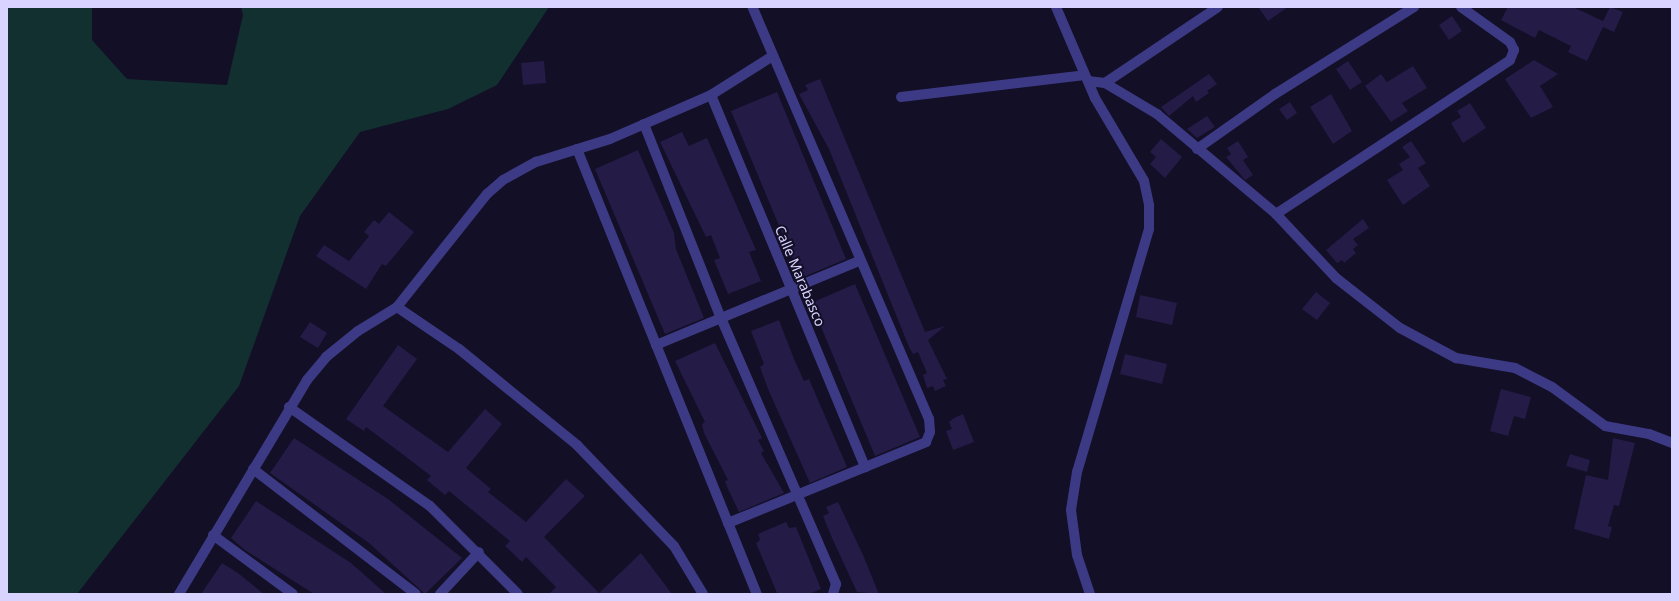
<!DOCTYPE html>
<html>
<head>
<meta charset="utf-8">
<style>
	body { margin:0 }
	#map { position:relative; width:1679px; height:601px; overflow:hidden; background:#130f26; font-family:"Noto Sans",sans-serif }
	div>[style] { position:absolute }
	.green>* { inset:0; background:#12302f }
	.building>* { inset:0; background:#241b47 }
	.street>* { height:10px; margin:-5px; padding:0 5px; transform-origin:5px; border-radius:5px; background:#3d3a85 }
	span { translate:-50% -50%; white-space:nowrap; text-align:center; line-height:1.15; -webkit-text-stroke:4px #130f26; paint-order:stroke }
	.street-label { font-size:14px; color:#d9d4ff }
	.frame { position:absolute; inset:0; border:8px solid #d9d4ff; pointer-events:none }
</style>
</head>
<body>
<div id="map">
	<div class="green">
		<div style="clip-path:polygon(7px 7px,92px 7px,92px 40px,127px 79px,227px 85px,243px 15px,241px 7px,549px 7px,497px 85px,448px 109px,360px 132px,300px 216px,239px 386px,77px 594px,7px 594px)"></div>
	</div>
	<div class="building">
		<div style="clip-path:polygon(1258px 7px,1288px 7px,1268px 21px)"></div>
		<div style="clip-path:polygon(1508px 7px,1573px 7px,1603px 21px,1610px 7px,1623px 12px,1614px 32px,1603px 27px,1587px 61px,1568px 52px,1571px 46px,1539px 30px,1535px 38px,1501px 20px)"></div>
		<div style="clip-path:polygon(1452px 16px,1462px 31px,1449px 40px,1439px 25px)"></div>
		<div style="clip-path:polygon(1534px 60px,1558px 74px,1540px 86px,1553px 107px,1531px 118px,1505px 79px)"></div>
		<div style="clip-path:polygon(544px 61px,546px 83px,523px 85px,521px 63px)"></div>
		<div style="clip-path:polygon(1348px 61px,1362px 82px,1350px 90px,1336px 69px)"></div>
		<div style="clip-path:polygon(1413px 66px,1427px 88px,1402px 103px,1408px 111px,1391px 122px,1365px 86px,1381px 74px,1387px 82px)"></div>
		<div style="clip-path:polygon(1209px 74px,1217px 84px,1207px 91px,1209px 93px,1196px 102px,1193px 96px,1169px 116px,1161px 107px)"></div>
		<div style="clip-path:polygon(820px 79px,925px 332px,945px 326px,928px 340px,947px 379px,943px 380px,946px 386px,935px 391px,933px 386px,927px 388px,923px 375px,927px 373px,918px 352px,913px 354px,909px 347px,829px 149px,799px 94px,808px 90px,805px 85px)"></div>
		<div style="clip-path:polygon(777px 92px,846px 259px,801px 278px,731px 111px)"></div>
		<div style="clip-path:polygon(1331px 94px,1352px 131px,1333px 144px,1310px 107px)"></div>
		<div style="clip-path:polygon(1290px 102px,1297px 113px,1287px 120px,1279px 109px)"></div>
		<div style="clip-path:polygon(1470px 103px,1486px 128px,1463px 143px,1451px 123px,1461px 117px,1457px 111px)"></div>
		<div style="clip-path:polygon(1207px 116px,1215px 127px,1197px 138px,1187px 129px)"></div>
		<div style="clip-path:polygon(682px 132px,689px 146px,707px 138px,756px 250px,749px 252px,761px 281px,728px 294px,714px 260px,720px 258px,711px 235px,706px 237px,660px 142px)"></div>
		<div style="clip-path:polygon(1161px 139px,1182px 157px,1165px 178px,1150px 164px,1156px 157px,1150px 152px)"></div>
		<div style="clip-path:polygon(1238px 141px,1248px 157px,1243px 160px,1253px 175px,1245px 180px,1226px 157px,1231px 154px,1227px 148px)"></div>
		<div style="clip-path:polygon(1411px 141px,1426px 163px,1418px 168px,1430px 186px,1403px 205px,1387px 180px,1403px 170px,1399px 164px,1410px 157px,1402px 147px)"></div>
		<div style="clip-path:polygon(638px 150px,674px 233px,676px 249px,704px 318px,665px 334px,595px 169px)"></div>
		<div style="clip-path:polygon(389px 212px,414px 232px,386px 266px,382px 264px,366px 289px,316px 256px,324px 245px,349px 261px,369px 236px,364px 232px,374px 220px,379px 224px)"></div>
		<div style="clip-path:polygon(1363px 219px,1369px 228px,1353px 239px,1358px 245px,1353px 249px,1356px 253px,1344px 263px,1342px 260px,1337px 263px,1326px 250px)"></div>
		<div style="clip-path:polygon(855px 284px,920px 437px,875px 456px,811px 303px)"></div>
		<div style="clip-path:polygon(1316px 292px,1330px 303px,1317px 320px,1302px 309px)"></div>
		<div style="clip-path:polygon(1140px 295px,1177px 303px,1172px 325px,1136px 317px)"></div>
		<div style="clip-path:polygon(779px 320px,794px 359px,804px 381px,809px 379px,847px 467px,810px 483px,768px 389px,760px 367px,764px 364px,751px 331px)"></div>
		<div style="clip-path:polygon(310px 322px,327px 333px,318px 348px,300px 337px)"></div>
		<div style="clip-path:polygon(715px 343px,762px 438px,758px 440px,764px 451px,761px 453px,784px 493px,739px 512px,728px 489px,725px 481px,728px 480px,704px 433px,702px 424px,705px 422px,675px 361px)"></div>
		<div style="clip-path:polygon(398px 345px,417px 359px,383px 406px,448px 452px,485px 409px,502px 424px,466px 468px,491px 489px,488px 492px,526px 522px,566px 479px,585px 496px,544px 537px,599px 593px,641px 553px,672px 594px,549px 594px,556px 587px,526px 557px,522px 562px,505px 546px,510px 541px,449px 491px,445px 495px,427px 480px,431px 476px,401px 453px,366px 427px,364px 431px,346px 419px)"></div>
		<div style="clip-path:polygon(1125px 354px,1167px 364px,1162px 384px,1120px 374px)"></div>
		<div style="clip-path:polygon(1501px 389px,1531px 397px,1525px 419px,1514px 416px,1508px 436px,1490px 431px)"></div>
		<div style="clip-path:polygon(963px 414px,974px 442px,953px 450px,946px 431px,952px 429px,949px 422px,954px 418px)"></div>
		<div style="clip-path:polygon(294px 438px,388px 499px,462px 558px,425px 594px,369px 543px,270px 473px)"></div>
		<div style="clip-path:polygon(1613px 438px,1635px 443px,1619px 506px,1614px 505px,1608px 526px,1612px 527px,1609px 539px,1574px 529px,1586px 475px,1608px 480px)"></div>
		<div style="clip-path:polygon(1570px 454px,1590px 460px,1587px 472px,1566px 466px)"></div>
		<div style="clip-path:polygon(256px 501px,351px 563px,386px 594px,314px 594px,245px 550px,231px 538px)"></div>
		<div style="clip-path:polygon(838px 502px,863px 555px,879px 594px,857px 592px,832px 538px,823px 516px,829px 513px,826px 507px)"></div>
		<div style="clip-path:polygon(786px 522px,789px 528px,796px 527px,821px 589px,809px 594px,777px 593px,756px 543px,760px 540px,758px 534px)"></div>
		<div style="clip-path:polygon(222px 563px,238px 573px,264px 594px,201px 594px)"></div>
	</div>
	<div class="street">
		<div style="left:1056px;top:7px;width:99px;rotate:66.8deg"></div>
		<div style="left:1095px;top:98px;width:96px;rotate:59.4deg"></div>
		<div style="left:1144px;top:181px;width:25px;rotate:78deg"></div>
		<div style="left:1149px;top:205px;width:24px;rotate:90deg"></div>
		<div style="left:1149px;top:229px;width:253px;rotate:106.5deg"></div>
		<div style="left:1077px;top:472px;width:38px;rotate:99deg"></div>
		<div style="left:1071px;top:510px;width:45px;rotate:82.4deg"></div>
		<div style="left:1077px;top:555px;width:41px;rotate:71.6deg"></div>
		<div style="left:1088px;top:81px;width:17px;rotate:7deg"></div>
		<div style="left:1105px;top:83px;width:61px;rotate:30.8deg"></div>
		<div style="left:1157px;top:114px;width:155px;rotate:40deg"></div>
		<div style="left:1276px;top:214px;width:88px;rotate:46.8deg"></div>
		<div style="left:1336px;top:278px;width:81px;rotate:38deg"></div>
		<div style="left:1400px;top:328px;width:64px;rotate:28.2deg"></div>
		<div style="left:1456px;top:358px;width:60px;rotate:9.6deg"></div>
		<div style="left:1515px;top:368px;width:42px;rotate:27.2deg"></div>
		<div style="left:1552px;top:387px;width:66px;rotate:36.3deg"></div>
		<div style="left:1605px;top:426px;width:45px;rotate:10.3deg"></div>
		<div style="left:1649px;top:434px;width:25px;rotate:21deg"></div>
		<div style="left:1105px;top:83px;width:136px;rotate:-33.9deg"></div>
		<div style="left:711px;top:95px;width:403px;rotate:67.5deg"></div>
		<div style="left:901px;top:97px;width:185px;rotate:-6.8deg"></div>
		<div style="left:644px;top:124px;width:209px;rotate:68.4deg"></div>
		<div style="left:721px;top:318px;width:290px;rotate:66.6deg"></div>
		<div style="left:836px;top:584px;width:10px;rotate:107deg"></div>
		<div style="left:577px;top:149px;width:480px;rotate:68deg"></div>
		<div style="left:1197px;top:149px;width:95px;rotate:-35.2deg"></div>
		<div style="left:1275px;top:94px;width:164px;rotate:-32deg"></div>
		<div style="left:1276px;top:214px;width:280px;rotate:-33.3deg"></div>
		<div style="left:1510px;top:60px;width:11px;rotate:-68deg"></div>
		<div style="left:1514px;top:50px;width:9px;rotate:-117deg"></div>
		<div style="left:1510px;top:42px;width:60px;rotate:-144.5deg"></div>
		<div style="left:397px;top:307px;width:75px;rotate:34.1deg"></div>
		<div style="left:459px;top:349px;width:152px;rotate:39.1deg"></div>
		<div style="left:577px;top:445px;width:140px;rotate:46.2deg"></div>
		<div style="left:674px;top:546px;width:56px;rotate:58.9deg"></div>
		<div style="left:656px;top:345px;width:220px;rotate:-22.5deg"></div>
		<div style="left:289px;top:407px;width:172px;rotate:35.1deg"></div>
		<div style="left:430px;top:506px;width:124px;rotate:45deg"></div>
		<div style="left:253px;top:469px;width:205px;rotate:37.5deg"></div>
		<div style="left:728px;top:523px;width:214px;rotate:-22.2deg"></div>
		<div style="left:926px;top:442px;width:11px;rotate:-68deg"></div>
		<div style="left:930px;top:432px;width:13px;rotate:-94deg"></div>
		<div style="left:929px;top:419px;width:448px;rotate:-113.2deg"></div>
		<div style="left:213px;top:535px;width:99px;rotate:36.4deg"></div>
		<div style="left:179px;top:594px;width:249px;rotate:-59.1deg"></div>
		<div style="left:307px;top:380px;width:30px;rotate:-50deg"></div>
		<div style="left:326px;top:357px;width:41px;rotate:-39.1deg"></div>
		<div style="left:358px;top:331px;width:46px;rotate:-31.6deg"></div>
		<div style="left:397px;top:307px;width:144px;rotate:-51.5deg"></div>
		<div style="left:487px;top:194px;width:21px;rotate:-41deg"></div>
		<div style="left:503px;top:180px;width:38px;rotate:-29deg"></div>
		<div style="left:536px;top:162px;width:77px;rotate:-17.3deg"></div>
		<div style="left:610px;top:139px;width:110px;rotate:-23.5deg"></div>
		<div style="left:711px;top:95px;width:71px;rotate:-32.3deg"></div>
		<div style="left:440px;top:594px;width:57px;rotate:-47.1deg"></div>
	</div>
	<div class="street-label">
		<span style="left:800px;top:276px;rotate:67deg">Calle Marabasco</span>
	</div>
	<div class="frame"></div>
</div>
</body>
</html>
